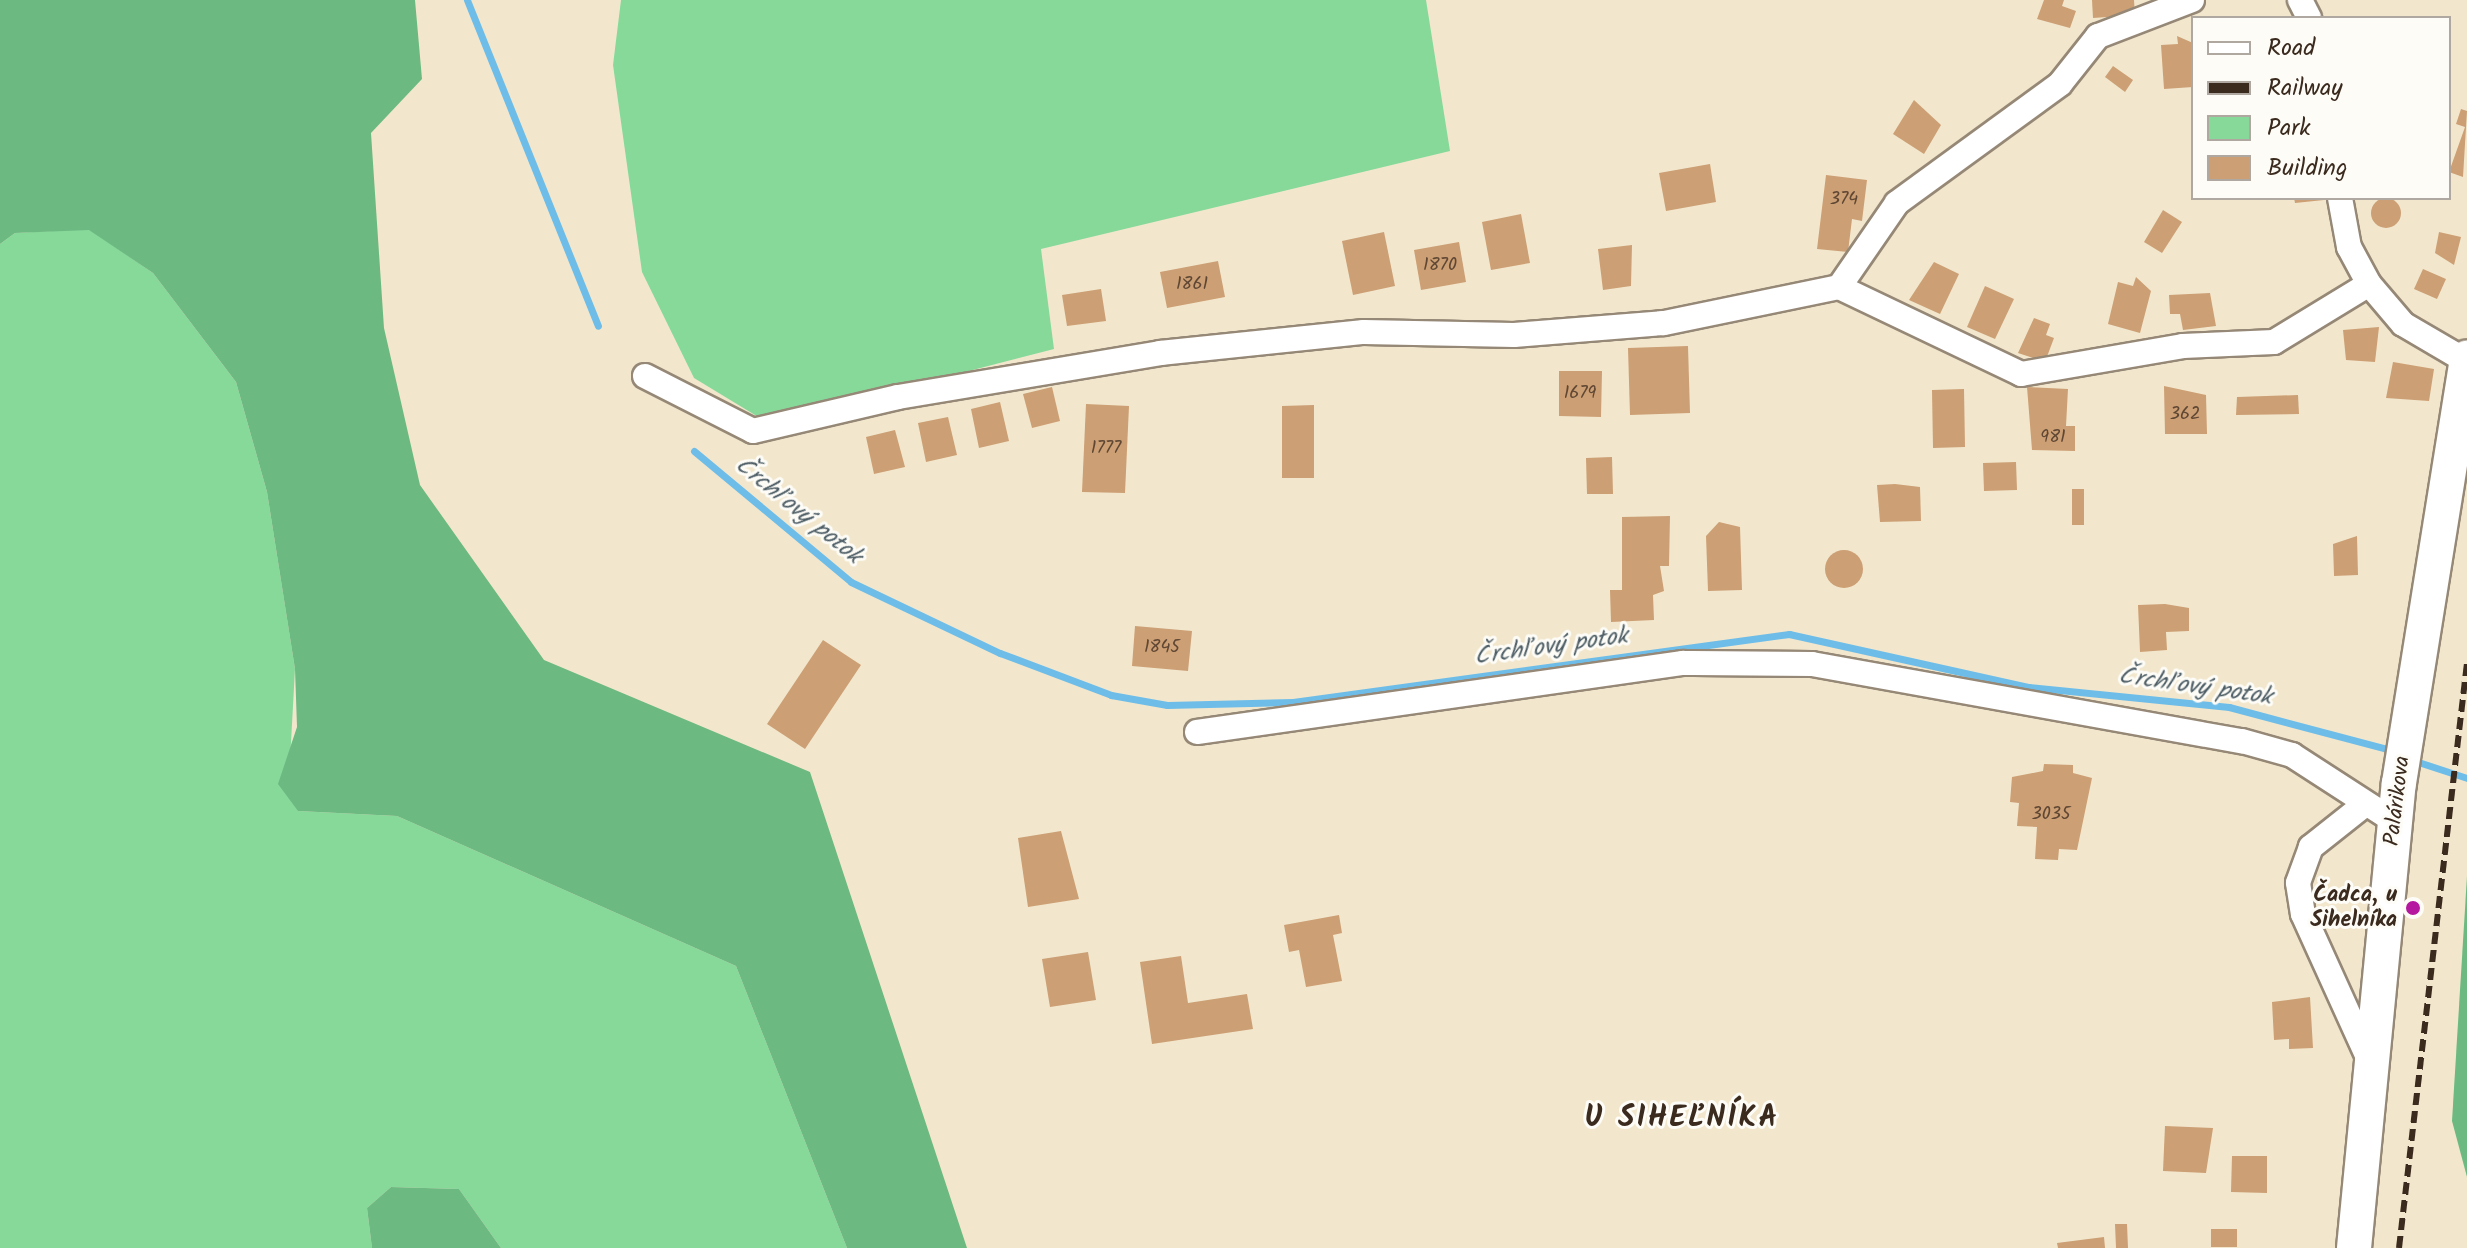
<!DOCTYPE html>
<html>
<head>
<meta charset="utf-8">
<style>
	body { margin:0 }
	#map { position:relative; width:2467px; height:1248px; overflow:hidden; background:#f2e7cd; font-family:Kalam,sans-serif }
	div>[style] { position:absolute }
	.green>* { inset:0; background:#87d99a }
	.forest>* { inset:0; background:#6db982 }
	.stream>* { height:7px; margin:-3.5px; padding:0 3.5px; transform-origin:3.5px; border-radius:3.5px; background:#6ebde9 }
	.building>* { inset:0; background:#cc9f74 }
	.round { border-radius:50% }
	.roads { filter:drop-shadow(2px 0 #968876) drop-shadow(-2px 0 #968876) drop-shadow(0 2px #968876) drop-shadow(0 -2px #968876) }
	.street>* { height:24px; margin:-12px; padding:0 12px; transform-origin:12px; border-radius:12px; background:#fff }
	.secondary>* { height:34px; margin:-17px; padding:0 17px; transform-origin:17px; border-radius:17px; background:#fff }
	.rail>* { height:6px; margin-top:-3px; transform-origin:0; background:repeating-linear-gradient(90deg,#3b2a1e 0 12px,transparent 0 18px) }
	.dots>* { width:22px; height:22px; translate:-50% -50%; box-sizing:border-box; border:4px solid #fdfcf7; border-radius:50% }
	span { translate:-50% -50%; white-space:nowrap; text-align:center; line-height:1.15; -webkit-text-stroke:6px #fdfcf7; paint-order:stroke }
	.number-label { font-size:18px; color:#5f4734 }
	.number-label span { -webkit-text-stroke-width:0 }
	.street-label { font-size:22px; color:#3b2a1e }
	.poi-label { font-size:22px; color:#3b2a1e; font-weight:700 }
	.right { translate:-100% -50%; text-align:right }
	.water-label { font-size:24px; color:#4d5d65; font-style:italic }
	.district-label { font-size:30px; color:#3b2a1e; font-weight:700; letter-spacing:2px }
	.legend { position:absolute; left:2191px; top:16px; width:260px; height:184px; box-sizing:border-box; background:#fdfcf7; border:2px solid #afa8a0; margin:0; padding:10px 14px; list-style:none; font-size:24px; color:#3b2a1e }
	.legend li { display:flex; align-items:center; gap:16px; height:40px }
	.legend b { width:40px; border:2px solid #afa8a0 }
</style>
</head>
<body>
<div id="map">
	<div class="green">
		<div style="clip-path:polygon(621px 0,1426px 0,1450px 151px,1041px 249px,1054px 349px,768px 423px,694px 378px,642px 272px,613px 65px)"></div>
		<div style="clip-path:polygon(89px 229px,153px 273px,236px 382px,267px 492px,295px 669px,290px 761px,298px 811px,397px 816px,736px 966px,847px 1248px,501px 1248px,459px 1189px,391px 1187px,367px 1208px,372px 1248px,0 1248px,0 244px,15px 233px)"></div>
	</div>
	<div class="forest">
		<div style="clip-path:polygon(0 0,415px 0,422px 79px,371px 133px,384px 328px,420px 485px,544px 660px,810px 772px,967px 1248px,847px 1248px,736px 966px,397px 816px,298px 811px,278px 784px,297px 727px,295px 669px,267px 492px,236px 382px,153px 273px,89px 230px,15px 233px,0 244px)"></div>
		<div style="clip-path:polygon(2467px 876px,2467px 1177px,2452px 1121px)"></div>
		<div style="clip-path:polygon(391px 1187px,459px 1189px,501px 1248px,372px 1248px,367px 1208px)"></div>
	</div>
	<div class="stream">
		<div style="left:467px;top:0;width:351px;rotate:68.1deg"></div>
		<div style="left:694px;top:451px;width:204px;rotate:39.8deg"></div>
		<div style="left:851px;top:582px;width:165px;rotate:25.5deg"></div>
		<div style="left:1000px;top:653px;width:119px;rotate:20.7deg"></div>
		<div style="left:1111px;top:695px;width:57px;rotate:10.1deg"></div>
		<div style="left:1167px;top:705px;width:126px;rotate:-1.4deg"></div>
		<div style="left:1293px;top:702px;width:501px;rotate:-7.81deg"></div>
		<div style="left:1789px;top:634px;width:246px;rotate:12.5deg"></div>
		<div style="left:2029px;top:687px;width:201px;rotate:5.7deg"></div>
		<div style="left:2229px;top:707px;width:171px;rotate:14.9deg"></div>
		<div style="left:2412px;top:760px;width:58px;rotate:18.1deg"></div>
	</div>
	<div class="building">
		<div style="clip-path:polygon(2044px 0,2064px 0,2062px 6px,2076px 11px,2070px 28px,2037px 19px)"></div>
		<div style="clip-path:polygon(2092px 0,2134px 0,2135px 15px,2093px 18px)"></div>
		<div style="clip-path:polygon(2177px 36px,2193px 43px,2193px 87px,2164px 89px,2161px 45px,2178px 44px)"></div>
		<div style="clip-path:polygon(2113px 66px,2133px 80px,2125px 92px,2105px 77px)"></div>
		<div style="clip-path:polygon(1914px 100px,1941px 125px,1924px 154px,1893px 134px)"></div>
		<div style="clip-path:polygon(2461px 109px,2467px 111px,2463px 177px,2449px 172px,2465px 127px,2456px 124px)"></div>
		<div style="clip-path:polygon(1710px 164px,1716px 202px,1666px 211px,1659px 173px)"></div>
		<div style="clip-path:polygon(1826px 175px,1867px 180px,1862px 221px,1852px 219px,1848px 252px,1817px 249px)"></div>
		<div class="round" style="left:2371px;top:198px;width:30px;height:30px"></div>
		<div style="clip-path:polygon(2294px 198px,2324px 198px,2324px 200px,2295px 203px)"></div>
		<div style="clip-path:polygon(2163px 210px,2182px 222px,2162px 253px,2144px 242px)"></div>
		<div style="clip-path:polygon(1521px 214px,1530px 263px,1491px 270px,1482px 222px)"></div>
		<div style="clip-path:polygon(1384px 232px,1395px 286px,1353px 295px,1342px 241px)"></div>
		<div style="clip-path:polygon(2439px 232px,2461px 237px,2454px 265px,2435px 253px)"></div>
		<div style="clip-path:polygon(1459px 242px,1466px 282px,1421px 290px,1414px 250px)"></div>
		<div style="clip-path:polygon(1632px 245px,1631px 286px,1603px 290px,1598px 249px)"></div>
		<div style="clip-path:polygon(1218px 261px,1225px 297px,1167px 308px,1160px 272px)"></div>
		<div style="clip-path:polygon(1934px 262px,1959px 274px,1940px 314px,1909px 300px)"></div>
		<div style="clip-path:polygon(2423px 269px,2446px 279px,2437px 299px,2414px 289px)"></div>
		<div style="clip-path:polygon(2136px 277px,2151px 291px,2140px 333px,2108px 324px,2118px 282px,2133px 286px)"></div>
		<div style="clip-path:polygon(1985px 286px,2014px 299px,1995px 339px,1967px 327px)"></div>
		<div style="clip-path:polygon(1101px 289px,1106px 321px,1067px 326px,1062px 295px)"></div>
		<div style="clip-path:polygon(2210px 293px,2216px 326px,2183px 330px,2180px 314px,2170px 314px,2169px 295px)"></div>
		<div style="clip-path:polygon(2034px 318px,2050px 324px,2046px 335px,2054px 338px,2045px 362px,2018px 353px)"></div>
		<div style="clip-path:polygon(2379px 327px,2375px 362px,2346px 360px,2343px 330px)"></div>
		<div style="clip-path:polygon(1688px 346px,1690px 413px,1630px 415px,1628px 348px)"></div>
		<div style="clip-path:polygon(2393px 362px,2434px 369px,2429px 401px,2386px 398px)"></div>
		<div style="clip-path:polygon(1559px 371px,1602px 371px,1601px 417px,1559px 416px)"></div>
		<div style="clip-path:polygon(2164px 386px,2206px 395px,2207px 434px,2165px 434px)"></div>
		<div style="clip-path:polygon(1052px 387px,1060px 421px,1032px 428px,1023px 394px)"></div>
		<div style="clip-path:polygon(2027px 387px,2068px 389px,2066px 426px,2075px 426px,2075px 451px,2032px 450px)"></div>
		<div style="clip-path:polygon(1964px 389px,1965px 447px,1933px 448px,1932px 390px)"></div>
		<div style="clip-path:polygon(2298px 395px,2299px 414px,2236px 415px,2237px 397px)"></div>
		<div style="clip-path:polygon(1000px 402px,1009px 441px,979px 448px,971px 409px)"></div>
		<div style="clip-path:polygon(1086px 404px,1129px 406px,1125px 493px,1082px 492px)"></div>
		<div style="clip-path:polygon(1314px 405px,1314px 478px,1282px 478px,1282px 406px)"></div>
		<div style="clip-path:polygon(948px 417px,957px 455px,926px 462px,918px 423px)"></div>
		<div style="clip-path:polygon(895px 430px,905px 467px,874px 474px,866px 437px)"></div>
		<div style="clip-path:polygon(1612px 457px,1613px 494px,1587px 494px,1586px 458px)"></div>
		<div style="clip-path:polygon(2016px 462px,2017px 490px,1984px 491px,1983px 463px)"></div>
		<div style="clip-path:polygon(1895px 484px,1920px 487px,1921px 521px,1880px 522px,1877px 485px)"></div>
		<div style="clip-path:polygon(2072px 489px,2084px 489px,2084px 525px,2072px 525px)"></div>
		<div style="clip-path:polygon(1670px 516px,1669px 566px,1660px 566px,1664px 591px,1653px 595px,1654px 620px,1611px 622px,1610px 590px,1622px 590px,1622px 517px)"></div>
		<div style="clip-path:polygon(1719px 522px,1740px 527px,1742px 590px,1708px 591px,1706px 536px)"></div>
		<div style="clip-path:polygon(2357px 536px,2358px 575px,2334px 576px,2333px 544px)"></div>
		<div class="round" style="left:1825px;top:550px;width:38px;height:38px"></div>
		<div style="clip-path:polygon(2165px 604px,2189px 608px,2189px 631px,2166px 632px,2167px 650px,2140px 652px,2138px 605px)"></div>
		<div style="clip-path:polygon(1135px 626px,1192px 631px,1188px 671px,1132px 666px)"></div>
		<div style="clip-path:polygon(823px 640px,861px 665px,805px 749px,767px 724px)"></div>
		<div style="clip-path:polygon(2044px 764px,2073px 765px,2073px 773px,2092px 778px,2077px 850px,2059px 849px,2058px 860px,2035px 859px,2037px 827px,2017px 826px,2019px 803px,2010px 802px,2012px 777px,2043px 771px)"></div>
		<div style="clip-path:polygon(1061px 831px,1079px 899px,1028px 907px,1018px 838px)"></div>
		<div style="clip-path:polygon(1339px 915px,1342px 933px,1333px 935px,1342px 981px,1306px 987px,1299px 950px,1289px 952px,1284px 925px)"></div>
		<div style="clip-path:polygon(1088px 952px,1096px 1000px,1050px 1007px,1042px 959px)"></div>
		<div style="clip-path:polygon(1181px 956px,1188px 1003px,1247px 994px,1253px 1029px,1152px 1044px,1140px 962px)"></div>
		<div style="clip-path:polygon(2310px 997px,2313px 1048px,2289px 1049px,2289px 1039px,2274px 1040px,2272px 1002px)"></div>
		<div style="clip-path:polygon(2165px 1126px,2213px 1128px,2206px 1173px,2163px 1171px)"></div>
		<div style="clip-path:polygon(2232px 1156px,2267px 1156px,2267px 1193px,2231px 1192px)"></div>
		<div style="clip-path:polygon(2115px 1224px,2127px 1224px,2128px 1248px,2116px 1248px)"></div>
		<div style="clip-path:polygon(2211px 1229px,2237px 1229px,2237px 1247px,2211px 1247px)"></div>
		<div style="clip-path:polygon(2104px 1237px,2105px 1248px,2058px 1248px,2057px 1243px)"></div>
	</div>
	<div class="roads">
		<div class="street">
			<div style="left:2192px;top:0;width:101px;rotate:159deg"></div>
			<div style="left:2098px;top:36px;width:61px;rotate:128.4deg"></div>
			<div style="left:2060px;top:84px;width:202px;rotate:143.9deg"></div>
			<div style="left:1897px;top:203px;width:102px;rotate:124.6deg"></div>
			<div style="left:1839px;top:287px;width:202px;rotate:25.5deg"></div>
			<div style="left:2021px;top:374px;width:164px;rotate:-9.8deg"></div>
			<div style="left:2183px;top:346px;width:91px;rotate:-2.5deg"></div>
			<div style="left:2274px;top:342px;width:111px;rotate:-31.4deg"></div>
			<div style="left:2300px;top:0;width:20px;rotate:63deg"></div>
			<div style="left:2340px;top:198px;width:50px;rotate:79.6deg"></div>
			<div style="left:2349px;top:247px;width:42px;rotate:61.6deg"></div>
			<div style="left:2369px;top:284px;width:52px;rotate:49.6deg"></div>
			<div style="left:2403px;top:324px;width:73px;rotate:30.4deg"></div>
			<div style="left:645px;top:376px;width:121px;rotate:27deg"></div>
			<div style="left:753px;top:431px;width:149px;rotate:-13.2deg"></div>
			<div style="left:898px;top:397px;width:266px;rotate:-9.5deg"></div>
			<div style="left:1160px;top:353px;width:205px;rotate:-5.9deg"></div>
			<div style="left:1364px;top:332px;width:150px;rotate:1.1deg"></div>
			<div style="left:1514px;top:335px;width:150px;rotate:-4.6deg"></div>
			<div style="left:1664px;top:323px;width:179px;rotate:-11.6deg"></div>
			<div style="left:1197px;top:732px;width:491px;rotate:-8.1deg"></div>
			<div style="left:1683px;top:663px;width:129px;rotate:0.4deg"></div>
			<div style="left:1812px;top:664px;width:437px;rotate:10.2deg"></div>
			<div style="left:2242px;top:741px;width:52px;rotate:15.6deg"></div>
			<div style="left:2292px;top:755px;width:121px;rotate:32.9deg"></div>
			<div style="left:2364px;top:805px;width:68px;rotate:141.6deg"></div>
			<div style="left:2311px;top:847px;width:38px;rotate:110deg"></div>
			<div style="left:2298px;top:883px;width:31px;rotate:81deg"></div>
			<div style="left:2303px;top:914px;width:162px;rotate:65.6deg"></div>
		</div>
		<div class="secondary">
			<div style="left:2354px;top:1248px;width:467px;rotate:-84.5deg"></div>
			<div style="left:2399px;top:783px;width:431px;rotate:-80.9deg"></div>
		</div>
	</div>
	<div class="rail">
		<div style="left:2399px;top:1248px;width:589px;rotate:-83.37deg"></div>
	</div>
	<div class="dots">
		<div style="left:2413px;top:908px;background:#b5179e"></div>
	</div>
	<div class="number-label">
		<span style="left:1844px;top:200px">374</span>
		<span style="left:1440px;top:266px">1870</span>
		<span style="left:1192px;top:285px">1861</span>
		<span style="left:1580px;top:394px">1679</span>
		<span style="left:2185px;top:415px">362</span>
		<span style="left:2053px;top:438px">981</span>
		<span style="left:1106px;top:449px">1777</span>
		<span style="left:1162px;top:648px">1845</span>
		<span style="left:2051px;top:815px">3035</span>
	</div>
	<div class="street-label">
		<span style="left:2398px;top:801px;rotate:-83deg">Palárikova</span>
	</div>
	<div class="poi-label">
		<span class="right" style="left:2397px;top:908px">Čadca, u<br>Sihelníka</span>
	</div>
	<div class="water-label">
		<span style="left:798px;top:511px;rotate:39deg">Črchľový potok</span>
		<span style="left:1551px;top:647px;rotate:-8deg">Črchľový potok</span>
		<span style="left:2195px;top:687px;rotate:8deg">Črchľový potok</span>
	</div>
	<div class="district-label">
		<span style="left:1682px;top:1118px">U SIHEĽNÍKA</span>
	</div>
	<ul class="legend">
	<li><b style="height:10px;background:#fff"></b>Road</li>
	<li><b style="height:10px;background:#3b2a1e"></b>Railway</li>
	<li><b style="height:22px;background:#87d99a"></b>Park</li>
	<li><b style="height:22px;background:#cc9f74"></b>Building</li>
	</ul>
</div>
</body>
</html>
